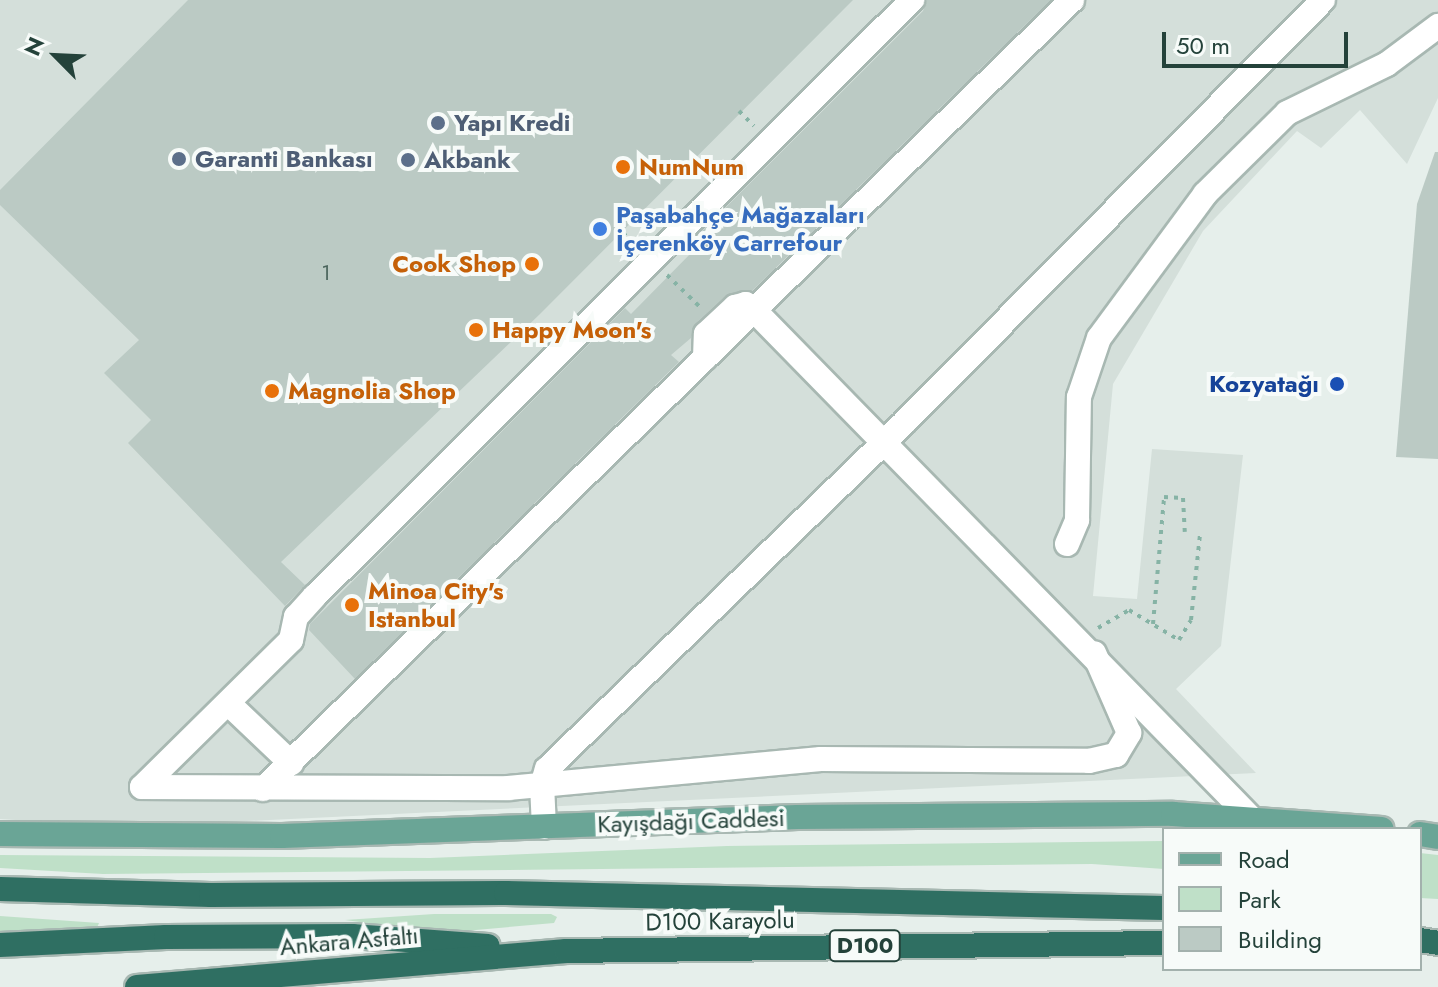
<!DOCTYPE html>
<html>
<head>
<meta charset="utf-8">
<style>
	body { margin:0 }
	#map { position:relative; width:1438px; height:987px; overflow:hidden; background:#e6efeb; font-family:Jost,sans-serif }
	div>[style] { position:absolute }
	.built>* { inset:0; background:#d4dfda }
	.green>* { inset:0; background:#bfe0c8 }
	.building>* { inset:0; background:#bbcac4 }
	.path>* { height:4px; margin-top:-2px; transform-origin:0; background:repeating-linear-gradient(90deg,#86b3a5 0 4px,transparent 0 10px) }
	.roads { filter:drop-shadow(2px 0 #a8b8b2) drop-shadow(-2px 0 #a8b8b2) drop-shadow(0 2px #a8b8b2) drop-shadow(0 -2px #a8b8b2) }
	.minor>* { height:24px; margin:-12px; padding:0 12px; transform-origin:12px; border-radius:12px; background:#fff }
	.major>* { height:24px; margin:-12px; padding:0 12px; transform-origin:12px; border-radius:12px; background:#6aa596 }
	.highway>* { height:24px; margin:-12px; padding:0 12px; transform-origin:12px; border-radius:12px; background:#2f6f62 }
	.dots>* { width:22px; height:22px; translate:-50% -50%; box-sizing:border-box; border:4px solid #f7fbf9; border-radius:50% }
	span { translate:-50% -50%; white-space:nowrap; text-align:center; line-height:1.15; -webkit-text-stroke:8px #f7fbf9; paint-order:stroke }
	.number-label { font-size:20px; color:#4a645c }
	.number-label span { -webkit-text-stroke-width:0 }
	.shield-label span { padding:2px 6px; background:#f7fbf9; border:2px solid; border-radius:6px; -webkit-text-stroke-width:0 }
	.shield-label { font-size:22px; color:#24423a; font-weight:700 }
	.service-label { font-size:24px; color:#4e5e75; font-weight:700 }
	.left { translate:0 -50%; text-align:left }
	.food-label { font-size:24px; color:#c56008; font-weight:700 }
	.right { translate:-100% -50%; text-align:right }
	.shop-label { font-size:24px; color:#366cbe; font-weight:700 }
	.transit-label { font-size:24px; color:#164399; font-weight:700 }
	.street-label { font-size:24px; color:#24423a }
	.legend { position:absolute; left:1162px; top:827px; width:260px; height:144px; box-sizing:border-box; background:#f7fbf9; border:2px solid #a3b1ad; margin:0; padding:10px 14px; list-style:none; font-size:24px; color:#24423a }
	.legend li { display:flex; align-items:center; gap:16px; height:40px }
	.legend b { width:40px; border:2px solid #a3b1ad }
	.north { position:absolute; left:16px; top:16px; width:80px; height:80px; -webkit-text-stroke:6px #f7fbf9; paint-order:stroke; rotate:294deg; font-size:22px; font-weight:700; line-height:32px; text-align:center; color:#24423a }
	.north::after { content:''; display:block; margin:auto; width:28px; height:36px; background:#24423a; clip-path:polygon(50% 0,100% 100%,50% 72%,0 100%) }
	.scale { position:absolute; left:1162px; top:32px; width:186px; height:36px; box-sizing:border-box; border:4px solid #24423a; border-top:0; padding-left:10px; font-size:24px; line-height:28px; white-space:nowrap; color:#24423a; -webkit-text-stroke:6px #f7fbf9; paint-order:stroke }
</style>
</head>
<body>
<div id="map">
	<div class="built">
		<div style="clip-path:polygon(0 0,1438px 0,1438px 98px,1407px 164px,1360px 110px,1321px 148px,1297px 131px,1203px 231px,1113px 384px,1093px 596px,1137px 599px,1152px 449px,1243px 455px,1221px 646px,1176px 689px,1256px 773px,122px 827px,0 819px)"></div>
	</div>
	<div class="green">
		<div style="clip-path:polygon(1164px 841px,1164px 869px,1092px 864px,103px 874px,0 868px,0 855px,430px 858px,727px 846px)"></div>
		<div style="clip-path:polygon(1420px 853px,1438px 855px,1438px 899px,1420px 898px)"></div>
		<div style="clip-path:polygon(434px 914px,551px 914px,557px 917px,554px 923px,442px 933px,345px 920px)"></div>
		<div style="clip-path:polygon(0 916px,99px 923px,96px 930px,0 932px)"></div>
	</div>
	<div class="building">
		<div style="clip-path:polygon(188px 0,853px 0,540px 314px,281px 562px,305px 585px,285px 606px,128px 443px,151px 420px,104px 373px,139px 340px,0 205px,0 190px)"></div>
		<div style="clip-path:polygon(927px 0,1051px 0,752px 291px,725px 296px,696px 323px,691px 338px,671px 355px,679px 362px,355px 679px,309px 630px,310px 624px,625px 308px,631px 314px,696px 248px,690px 243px,923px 11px)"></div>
		<div style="clip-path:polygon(1435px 152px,1438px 152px,1438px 459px,1396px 457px,1417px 204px)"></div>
	</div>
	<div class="path">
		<div style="left:739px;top:111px;width:21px;rotate:45deg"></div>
		<div style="left:623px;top:233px;width:16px;rotate:43deg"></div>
		<div style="left:667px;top:275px;width:47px;rotate:44.1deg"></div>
		<div style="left:1153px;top:624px;width:127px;rotate:-85deg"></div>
		<div style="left:1164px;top:497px;width:19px;rotate:3deg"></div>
		<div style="left:1183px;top:498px;width:34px;rotate:87deg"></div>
		<div style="left:1098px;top:628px;width:36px;rotate:-30deg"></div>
		<div style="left:1129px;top:610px;width:58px;rotate:31deg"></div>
		<div style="left:1179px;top:640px;width:23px;rotate:-59deg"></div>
		<div style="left:1191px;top:620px;width:86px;rotate:-84deg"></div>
	</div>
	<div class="roads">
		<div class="minor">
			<div style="left:705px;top:358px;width:24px;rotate:-88deg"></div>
			<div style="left:706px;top:334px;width:40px;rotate:-43deg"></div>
			<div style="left:735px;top:307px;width:11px;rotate:-15deg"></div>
			<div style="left:746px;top:304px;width:10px;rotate:37deg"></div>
			<div style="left:754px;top:310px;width:709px;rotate:45.63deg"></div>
			<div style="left:1067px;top:544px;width:26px;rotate:-67deg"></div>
			<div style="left:1077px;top:520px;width:123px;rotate:-89.1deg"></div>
			<div style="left:1079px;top:397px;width:62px;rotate:-71.3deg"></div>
			<div style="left:1099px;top:338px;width:179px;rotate:-53.6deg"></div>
			<div style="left:1205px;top:194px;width:115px;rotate:-44.6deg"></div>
			<div style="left:1287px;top:113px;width:111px;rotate:-26.1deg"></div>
			<div style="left:1387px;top:64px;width:64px;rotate:-36.7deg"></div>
			<div style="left:229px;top:704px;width:86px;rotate:43.6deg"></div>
			<div style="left:142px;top:787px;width:209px;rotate:-44.6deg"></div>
			<div style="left:291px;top:640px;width:24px;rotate:-78deg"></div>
			<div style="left:296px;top:617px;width:28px;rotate:-48deg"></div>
			<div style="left:315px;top:596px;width:844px;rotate:-44.95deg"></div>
			<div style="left:142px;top:787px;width:366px;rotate:0.2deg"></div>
			<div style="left:508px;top:788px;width:314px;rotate:-5.3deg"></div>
			<div style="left:821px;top:759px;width:268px;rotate:0.4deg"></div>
			<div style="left:1089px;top:761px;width:28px;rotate:-13deg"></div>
			<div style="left:1116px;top:755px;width:26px;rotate:-59deg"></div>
			<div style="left:1129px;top:733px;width:87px;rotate:-113.6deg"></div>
			<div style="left:263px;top:789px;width:1130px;rotate:-44.28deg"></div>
			<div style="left:544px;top:827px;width:42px;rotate:-92.7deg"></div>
			<div style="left:542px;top:785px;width:17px;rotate:-73deg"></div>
			<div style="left:547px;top:769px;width:494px;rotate:-44.1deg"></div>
			<div style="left:902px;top:425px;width:598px;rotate:-45.27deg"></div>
		</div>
		<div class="major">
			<div style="left:0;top:834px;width:282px;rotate:0.4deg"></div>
			<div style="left:282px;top:836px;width:516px;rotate:-2.11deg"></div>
			<div style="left:798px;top:817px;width:375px;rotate:-0.5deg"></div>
			<div style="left:1173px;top:814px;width:209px;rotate:4.1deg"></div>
			<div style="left:1420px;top:834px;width:18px;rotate:9deg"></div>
		</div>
		<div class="highway">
			<div style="left:0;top:889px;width:211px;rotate:1.6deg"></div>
			<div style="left:211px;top:895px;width:295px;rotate:-0.4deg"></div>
			<div style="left:506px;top:893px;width:658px;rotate:1.31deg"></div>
			<div style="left:1420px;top:940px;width:18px;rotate:9deg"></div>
			<div style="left:0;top:945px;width:166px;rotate:-2.8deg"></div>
			<div style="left:166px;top:937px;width:186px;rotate:-0.3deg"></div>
			<div style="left:352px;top:936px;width:136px;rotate:4.2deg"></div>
			<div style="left:137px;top:987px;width:431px;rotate:-4.8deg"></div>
			<div style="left:566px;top:951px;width:598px;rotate:-0.77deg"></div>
		</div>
	</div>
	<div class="dots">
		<div style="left:438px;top:123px;background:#5c6f8a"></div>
		<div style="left:179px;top:159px;background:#5c6f8a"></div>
		<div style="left:408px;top:160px;background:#5c6f8a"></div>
		<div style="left:623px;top:167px;background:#e8710a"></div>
		<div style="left:600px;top:229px;background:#3f7fe0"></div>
		<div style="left:532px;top:264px;background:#e8710a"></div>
		<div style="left:476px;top:330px;background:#e8710a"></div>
		<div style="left:1337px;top:384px;background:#1a4fb4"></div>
		<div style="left:272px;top:391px;background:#e8710a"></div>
		<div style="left:352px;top:605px;background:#e8710a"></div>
	</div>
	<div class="number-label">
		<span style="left:326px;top:273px">1</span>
	</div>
	<div class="shield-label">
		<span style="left:865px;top:946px">D100</span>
	</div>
	<div class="service-label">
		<span class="left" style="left:454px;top:123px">Yapı Kredi</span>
		<span class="left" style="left:195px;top:159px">Garanti Bankası</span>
		<span class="left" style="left:424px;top:160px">Akbank</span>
	</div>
	<div class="food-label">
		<span class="left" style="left:639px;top:167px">NumNum</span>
		<span class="right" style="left:516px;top:264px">Cook Shop</span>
		<span class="left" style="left:492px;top:330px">Happy Moon's</span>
		<span class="left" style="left:288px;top:391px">Magnolia Shop</span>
		<span class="left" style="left:368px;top:605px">Minoa City's<br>Istanbul</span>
	</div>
	<div class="shop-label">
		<span class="left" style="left:616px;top:229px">Paşabahçe Mağazaları<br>İçerenköy Carrefour</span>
	</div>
	<div class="transit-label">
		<span class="right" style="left:1319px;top:384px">Kozyatağı</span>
	</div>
	<div class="street-label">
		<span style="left:691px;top:821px;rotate:-2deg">Kayışdağı Caddesi</span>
		<span style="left:720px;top:921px;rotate:-1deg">D100 Karayolu</span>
		<span style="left:349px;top:941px;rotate:-5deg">Ankara Asfaltı</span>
	</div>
	<ul class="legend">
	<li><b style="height:10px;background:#6aa596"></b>Road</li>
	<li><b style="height:22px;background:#bfe0c8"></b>Park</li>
	<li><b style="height:22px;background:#bbcac4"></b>Building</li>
	</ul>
	<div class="north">N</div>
	<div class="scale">50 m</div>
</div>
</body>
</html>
